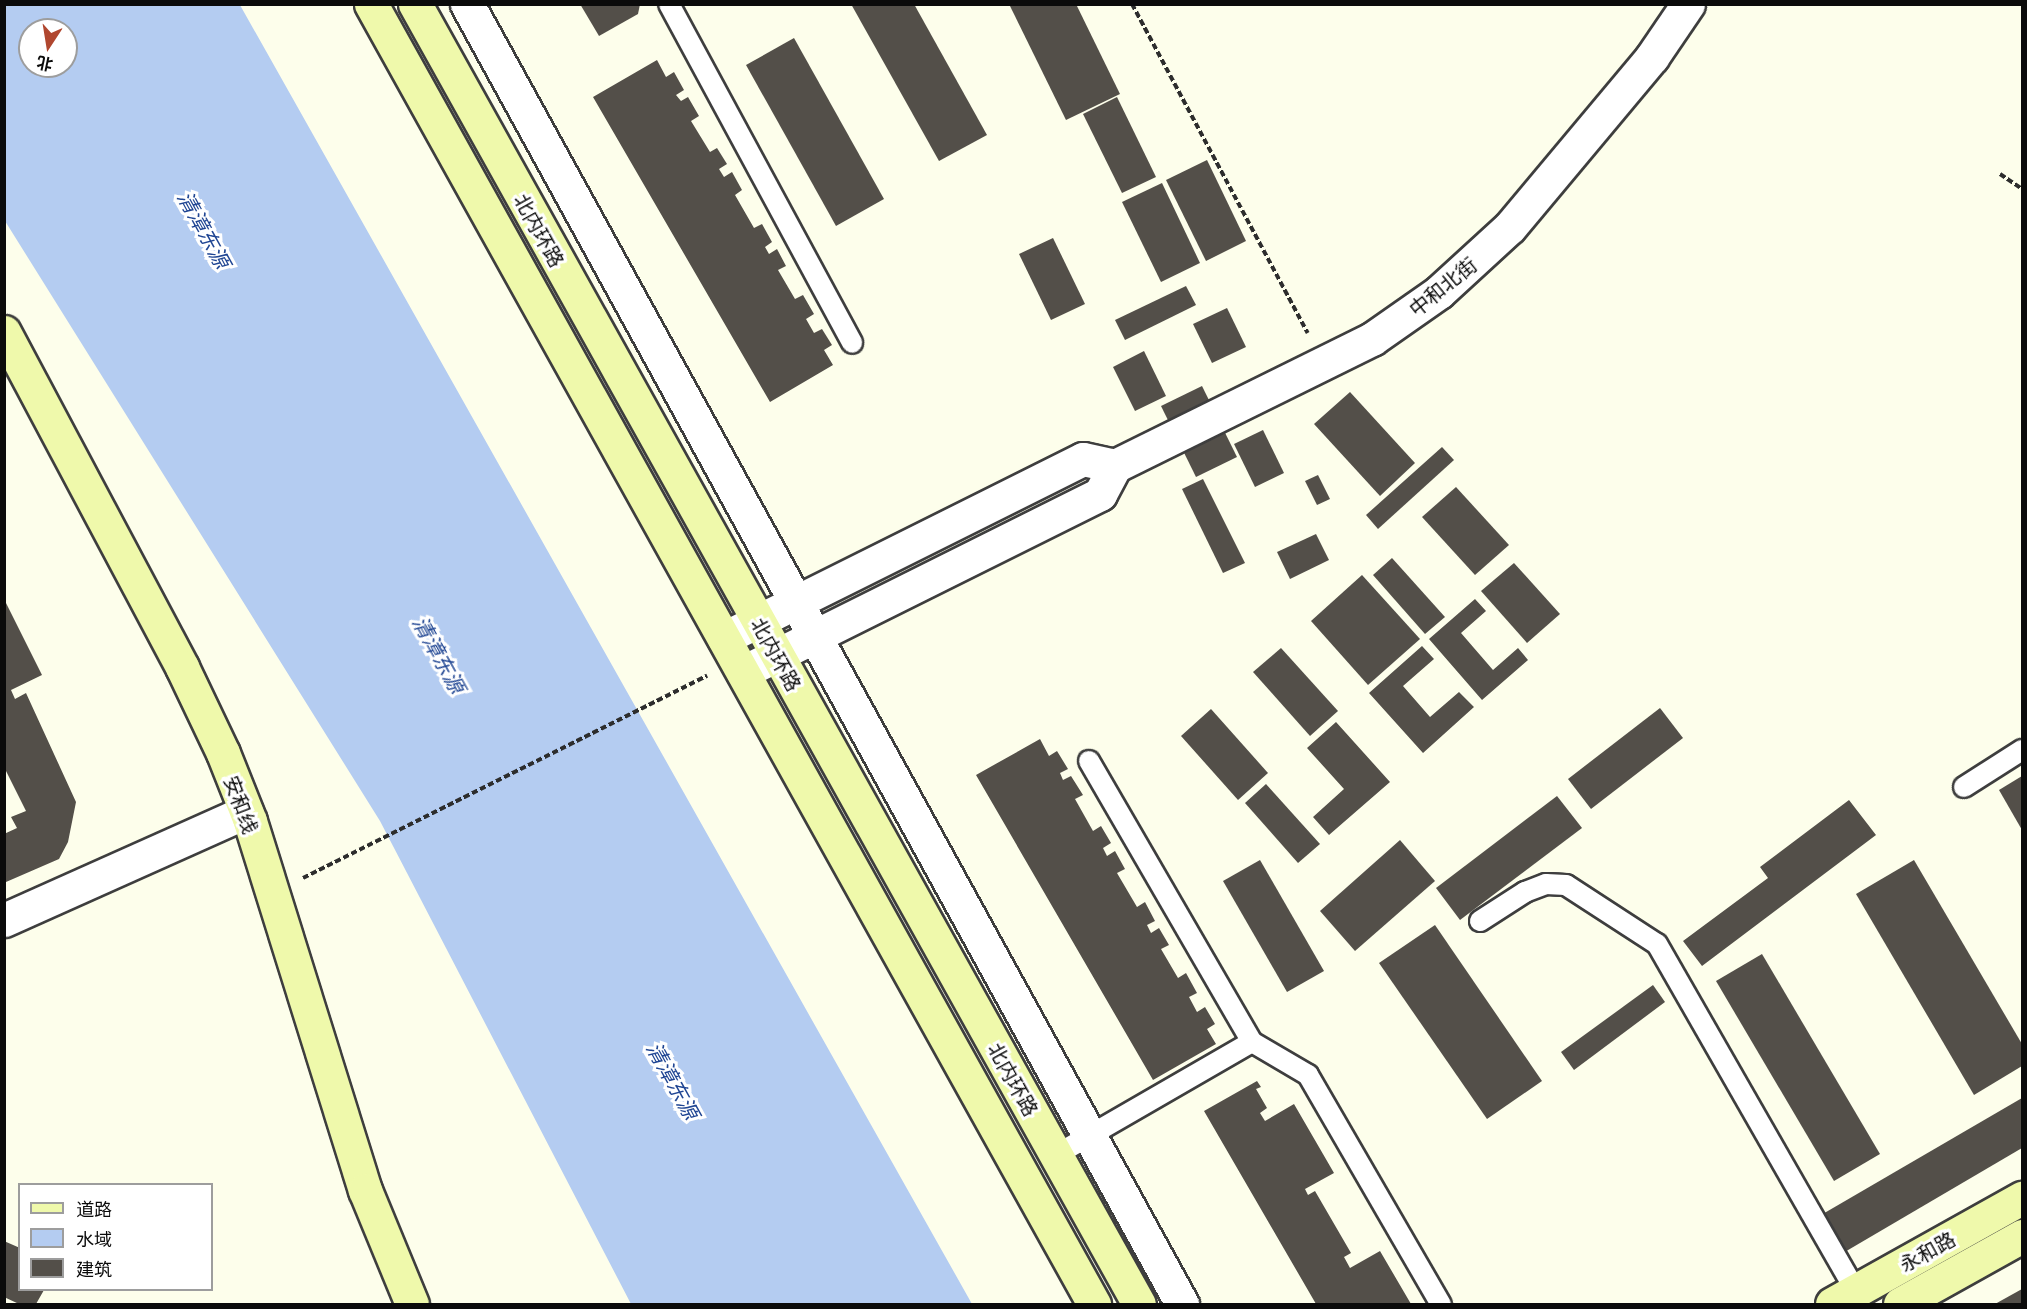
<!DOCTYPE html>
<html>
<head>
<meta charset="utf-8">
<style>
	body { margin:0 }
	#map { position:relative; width:2027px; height:1309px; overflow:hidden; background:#fdfeeb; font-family:"Playfair Display","Noto Sans SC",serif }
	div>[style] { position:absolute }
	.water>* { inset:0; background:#b4ccf1 }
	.building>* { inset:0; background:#534f49 }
	.path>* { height:4px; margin-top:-2px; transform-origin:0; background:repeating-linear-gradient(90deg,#2d2d2d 0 6px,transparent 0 9px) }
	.roads { filter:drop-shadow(2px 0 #3e3e3e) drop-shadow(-2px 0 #3e3e3e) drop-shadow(0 2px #3e3e3e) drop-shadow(0 -2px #3e3e3e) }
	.service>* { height:20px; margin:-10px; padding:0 10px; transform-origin:10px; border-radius:10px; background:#fff }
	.minor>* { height:33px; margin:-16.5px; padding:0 16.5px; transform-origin:16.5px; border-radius:16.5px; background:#fff }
	.tertiary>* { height:33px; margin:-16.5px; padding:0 16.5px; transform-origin:16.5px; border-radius:16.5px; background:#fff }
	.secondary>* { height:33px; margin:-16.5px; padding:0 16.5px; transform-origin:16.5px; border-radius:16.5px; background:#eff9ab }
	span { translate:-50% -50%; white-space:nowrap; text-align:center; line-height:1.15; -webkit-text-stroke:6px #fff; paint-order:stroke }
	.street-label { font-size:20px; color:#0b0b0b }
	.water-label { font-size:21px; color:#1f4593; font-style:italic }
	.frame { position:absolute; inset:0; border:6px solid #0b0b0b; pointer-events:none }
	.legend { position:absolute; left:18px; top:1183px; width:195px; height:108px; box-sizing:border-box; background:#fff; border:2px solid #9d9d9d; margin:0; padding:8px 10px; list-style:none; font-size:18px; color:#0b0b0b }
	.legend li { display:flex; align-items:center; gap:12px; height:30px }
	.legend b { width:30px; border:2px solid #9d9d9d }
	.north { position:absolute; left:18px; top:18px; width:60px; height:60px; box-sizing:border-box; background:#fff; border:2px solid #9d9d9d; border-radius:50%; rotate:192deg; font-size:16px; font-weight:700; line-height:24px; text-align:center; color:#0b0b0b }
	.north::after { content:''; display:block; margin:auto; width:21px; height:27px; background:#b0472f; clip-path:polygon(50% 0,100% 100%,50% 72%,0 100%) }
</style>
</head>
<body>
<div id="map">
	<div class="water">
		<div style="clip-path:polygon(evenodd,5px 4px,240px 5px,972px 1304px,631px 1304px,380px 821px,5px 221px,5px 4px,30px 30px,66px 30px,66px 66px,30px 66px,30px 30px)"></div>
	</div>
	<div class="building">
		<div style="clip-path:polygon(580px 4px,640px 4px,638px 14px,599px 36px)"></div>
		<div style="clip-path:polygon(851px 4px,914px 4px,987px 135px,939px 161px)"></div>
		<div style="clip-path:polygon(1009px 4px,1076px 4px,1120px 94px,1066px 120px)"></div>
		<div style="clip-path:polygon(794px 38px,884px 199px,836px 226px,746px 65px)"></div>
		<div style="clip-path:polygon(657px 60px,666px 77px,674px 72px,684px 90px,676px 95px,681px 101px,688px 97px,699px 116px,691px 121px,710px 152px,717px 148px,727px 164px,719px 169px,724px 177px,732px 172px,742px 190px,735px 195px,754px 228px,762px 224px,772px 242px,765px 247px,769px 254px,777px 249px,786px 266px,778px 270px,795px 299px,803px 295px,814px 314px,806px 319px,814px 333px,822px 329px,832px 345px,824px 350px,833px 365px,770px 402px,593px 97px)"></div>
		<div style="clip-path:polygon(1117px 97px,1156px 177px,1122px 193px,1083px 114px)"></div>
		<div style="clip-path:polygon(1207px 160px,1246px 241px,1206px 261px,1166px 180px)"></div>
		<div style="clip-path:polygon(1162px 183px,1200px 263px,1161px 282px,1122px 202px)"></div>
		<div style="clip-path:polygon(1053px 238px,1085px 304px,1051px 320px,1019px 254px)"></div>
		<div style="clip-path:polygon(1186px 286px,1196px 305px,1125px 340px,1115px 320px)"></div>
		<div style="clip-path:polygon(1227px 308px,1246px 347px,1212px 363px,1193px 324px)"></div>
		<div style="clip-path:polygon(1144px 351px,1166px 396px,1135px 411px,1113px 367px)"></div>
		<div style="clip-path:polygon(1202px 386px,1237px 457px,1196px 477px,1161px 406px)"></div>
		<div style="clip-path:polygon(1350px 392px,1415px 463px,1380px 496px,1314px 424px)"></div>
		<div style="clip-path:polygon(1263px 430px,1284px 473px,1255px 487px,1234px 444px)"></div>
		<div style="clip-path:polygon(1442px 447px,1454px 460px,1378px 529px,1366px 515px)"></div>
		<div style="clip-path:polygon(1318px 475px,1330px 499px,1317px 505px,1305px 481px)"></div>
		<div style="clip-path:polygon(1203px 479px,1245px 563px,1223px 573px,1182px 489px)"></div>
		<div style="clip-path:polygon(1456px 487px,1509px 545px,1475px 575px,1422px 517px)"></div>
		<div style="clip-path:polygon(1316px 534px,1329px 560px,1290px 579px,1277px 552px)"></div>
		<div style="clip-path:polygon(1392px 558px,1445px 617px,1425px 634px,1373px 575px)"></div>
		<div style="clip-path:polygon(1514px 563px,1560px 614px,1527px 643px,1481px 591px)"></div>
		<div style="clip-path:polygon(1362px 575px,1420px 639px,1368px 685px,1311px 621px)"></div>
		<div style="clip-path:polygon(4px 599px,42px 675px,11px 690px,15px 699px,26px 693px,76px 802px,68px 842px,59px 859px,6px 882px,4px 834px,17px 828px,11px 817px,26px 811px,4px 767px)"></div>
		<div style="clip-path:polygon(1475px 599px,1486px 611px,1461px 633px,1493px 670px,1518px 648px,1528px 660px,1482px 700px,1429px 639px)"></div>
		<div style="clip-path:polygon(1422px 646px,1434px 659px,1403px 686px,1430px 717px,1459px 692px,1474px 707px,1423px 753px,1369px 693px)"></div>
		<div style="clip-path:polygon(1281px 648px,1338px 711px,1310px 736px,1253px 672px)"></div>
		<div style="clip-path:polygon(1660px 708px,1683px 738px,1591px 809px,1568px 779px)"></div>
		<div style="clip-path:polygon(1211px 709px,1268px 773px,1238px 800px,1181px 736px)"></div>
		<div style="clip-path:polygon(1336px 722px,1390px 782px,1329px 835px,1313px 817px,1344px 789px,1307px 748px)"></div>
		<div style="clip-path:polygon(1040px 739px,1049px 756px,1057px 751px,1068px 769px,1060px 773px,1063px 780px,1071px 776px,1083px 795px,1075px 799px,1093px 831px,1101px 826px,1111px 843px,1103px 848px,1107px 856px,1115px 851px,1125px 869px,1117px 873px,1137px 907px,1145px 902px,1155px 921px,1147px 925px,1151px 933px,1159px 928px,1169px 945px,1161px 949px,1178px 978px,1186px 973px,1197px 993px,1189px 997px,1197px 1012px,1205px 1007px,1215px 1024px,1207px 1029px,1216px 1044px,1153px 1080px,976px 775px)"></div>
		<div style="clip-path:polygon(2022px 776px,2022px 830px,1999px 790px)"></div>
		<div style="clip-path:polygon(1266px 784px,1320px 844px,1298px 863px,1245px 803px)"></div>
		<div style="clip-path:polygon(1557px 796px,1582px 828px,1460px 920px,1436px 888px)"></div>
		<div style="clip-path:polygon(1849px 800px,1876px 835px,1702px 966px,1683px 941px,1768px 878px,1760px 867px)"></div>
		<div style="clip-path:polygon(1400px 840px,1435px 881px,1355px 951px,1320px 911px)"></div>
		<div style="clip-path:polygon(1260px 860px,1324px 971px,1287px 992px,1223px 881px)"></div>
		<div style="clip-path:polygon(1914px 860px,2022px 1044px,2022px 1066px,1974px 1095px,1856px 894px)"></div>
		<div style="clip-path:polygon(1435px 925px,1542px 1081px,1487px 1119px,1379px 963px)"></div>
		<div style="clip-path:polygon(1762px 954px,1880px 1154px,1834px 1181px,1716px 981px)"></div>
		<div style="clip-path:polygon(1653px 985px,1665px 1002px,1574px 1070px,1561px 1052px)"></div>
		<div style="clip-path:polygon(1257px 1081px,1261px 1087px,1256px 1089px,1267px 1108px,1260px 1113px,1265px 1121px,1294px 1104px,1334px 1173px,1305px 1189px,1308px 1195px,1315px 1191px,1351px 1253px,1344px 1257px,1350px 1268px,1380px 1251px,1411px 1304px,1316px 1304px,1204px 1111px)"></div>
		<div style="clip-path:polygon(2022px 1098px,2022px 1148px,1843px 1253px,1821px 1215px)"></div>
		<div style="clip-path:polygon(4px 1241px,20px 1248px,20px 1290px,44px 1290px,36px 1304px,19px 1304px,4px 1297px)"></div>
		<div style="clip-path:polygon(2022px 1289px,2022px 1304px,1995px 1304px)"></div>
	</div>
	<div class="path">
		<div style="left:1132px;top:4px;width:373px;rotate:61.9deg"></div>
		<div style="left:2000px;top:174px;width:27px;rotate:34deg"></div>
		<div style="left:303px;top:878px;width:452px;rotate:-26.6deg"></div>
	</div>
	<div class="roads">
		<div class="service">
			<div style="left:669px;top:4px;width:385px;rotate:61.6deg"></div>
			<div style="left:1089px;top:761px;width:325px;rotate:59.9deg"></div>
			<div style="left:1252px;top:1042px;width:65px;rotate:30.5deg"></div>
			<div style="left:1308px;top:1075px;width:265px;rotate:59.9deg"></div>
			<div style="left:1964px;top:787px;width:69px;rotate:-32.5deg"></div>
			<div style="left:1480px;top:921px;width:54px;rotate:-32.8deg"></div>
			<div style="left:1525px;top:892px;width:22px;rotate:-21deg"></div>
			<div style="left:1546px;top:884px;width:20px;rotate:3deg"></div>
			<div style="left:1566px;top:885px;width:108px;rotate:33deg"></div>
			<div style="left:1657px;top:944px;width:400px;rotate:60.2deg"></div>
			<div style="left:1056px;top:1155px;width:226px;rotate:-30deg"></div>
		</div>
		<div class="minor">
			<div style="left:467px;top:4px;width:1484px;rotate:61.19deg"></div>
			<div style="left:4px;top:920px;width:265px;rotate:-24.1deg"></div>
		</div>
		<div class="tertiary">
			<div style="left:1115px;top:466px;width:287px;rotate:-26.3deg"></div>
			<div style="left:1372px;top:339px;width:82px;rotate:-35deg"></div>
			<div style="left:1439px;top:292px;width:96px;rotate:-42.5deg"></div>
			<div style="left:1510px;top:227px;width:222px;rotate:-50.1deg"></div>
			<div style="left:1652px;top:57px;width:64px;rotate:-55.8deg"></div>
			<div style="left:724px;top:638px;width:401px;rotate:-26.5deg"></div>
			<div style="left:1083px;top:459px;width:33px;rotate:12deg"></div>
			<div style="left:743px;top:672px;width:399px;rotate:-26.5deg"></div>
			<div style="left:1100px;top:494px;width:32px;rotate:-62deg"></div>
		</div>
		<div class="secondary">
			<div style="left:371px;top:4px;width:1488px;rotate:60.92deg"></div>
			<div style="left:415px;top:4px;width:1488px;rotate:60.89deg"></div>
			<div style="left:4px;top:332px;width:379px;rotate:62deg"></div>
			<div style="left:182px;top:667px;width:95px;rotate:64.5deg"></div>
			<div style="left:223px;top:753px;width:73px;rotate:68.3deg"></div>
			<div style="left:250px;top:821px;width:387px;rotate:72.7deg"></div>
			<div style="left:365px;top:1190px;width:123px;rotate:67.6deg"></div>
			<div style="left:1832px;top:1304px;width:218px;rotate:-29.2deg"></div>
			<div style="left:1900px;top:1304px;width:140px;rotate:-29.1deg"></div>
		</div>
	</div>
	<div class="street-label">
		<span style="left:540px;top:230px;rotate:61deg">北内环路</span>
		<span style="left:1442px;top:286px;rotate:-39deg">中和北街</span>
		<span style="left:777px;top:654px;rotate:61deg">北内环路</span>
		<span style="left:242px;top:804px;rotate:69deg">安和线</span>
		<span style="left:1014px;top:1079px;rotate:61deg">北内环路</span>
		<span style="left:1927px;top:1251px;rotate:-29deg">永和路</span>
	</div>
	<div class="water-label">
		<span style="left:205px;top:229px;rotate:61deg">清漳东源</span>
		<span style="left:440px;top:654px;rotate:61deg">清漳东源</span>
		<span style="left:674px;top:1080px;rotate:61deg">清漳东源</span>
	</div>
	<div class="frame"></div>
	<ul class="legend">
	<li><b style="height:8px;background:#eff9ab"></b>道路</li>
	<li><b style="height:16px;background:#b4ccf1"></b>水域</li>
	<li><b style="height:16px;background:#534f49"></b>建筑</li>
	</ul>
	<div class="north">北</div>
</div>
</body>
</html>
